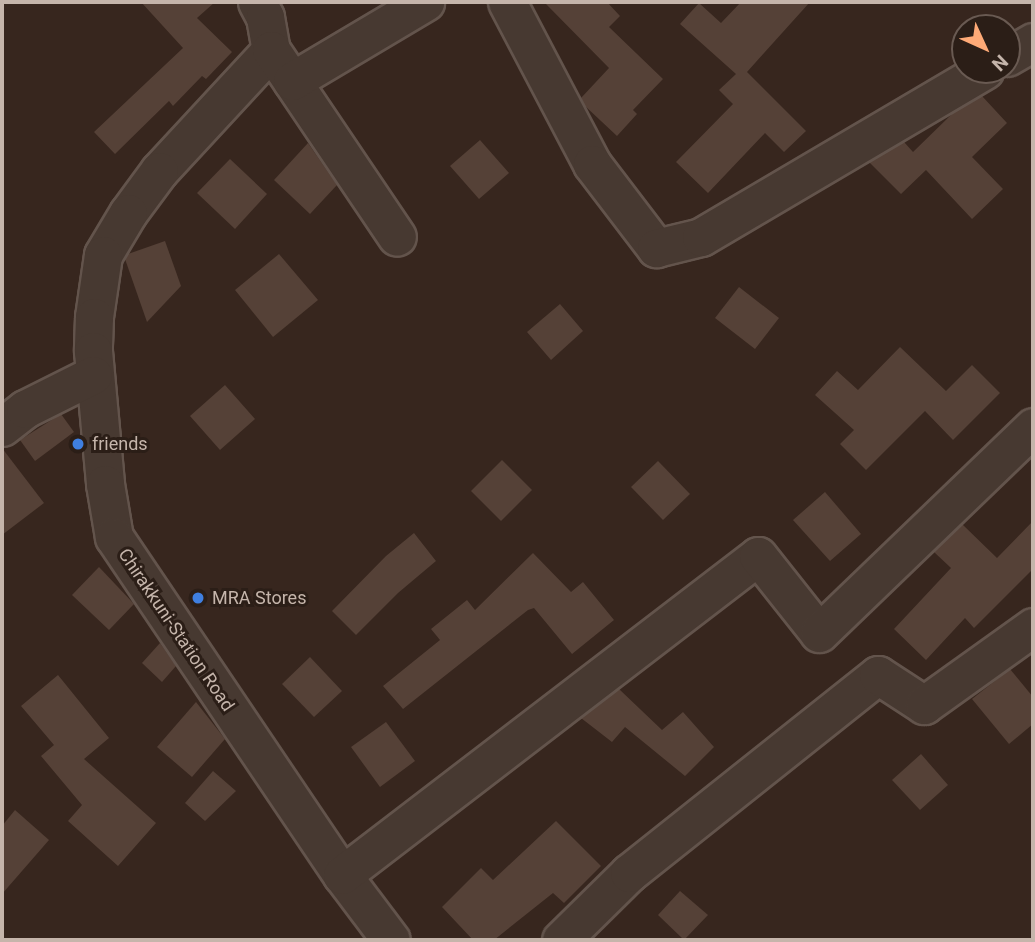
<!DOCTYPE html>
<html>
<head>
<meta charset="utf-8">
<style>
	body { margin:0 }
	#map { position:relative; width:1035px; height:942px; overflow:hidden; background:#37261e; font-family:Roboto,sans-serif }
	div>[style] { position:absolute }
	.building>* { inset:0; background:#554137 }
	.roads { filter:drop-shadow(2px 0 #63544c) drop-shadow(-2px 0 #63544c) drop-shadow(0 2px #63544c) drop-shadow(0 -2px #63544c) }
	.minor>* { height:37px; margin:-18.5px; padding:0 18.5px; transform-origin:18.5px; border-radius:18.5px; background:#473931 }
	.dots>* { width:19px; height:19px; translate:-50% -50%; box-sizing:border-box; border:4px solid #2b1e17; border-radius:50% }
	span { translate:-50% -50%; white-space:nowrap; text-align:center; line-height:1.15; -webkit-text-stroke:6px #2b1e17; paint-order:stroke }
	.poi-label { font-size:18px; color:#c5b5ab }
	.left { translate:0 -50%; text-align:left }
	.street-label { font-size:18px; color:#c5b5ab }
	.frame { position:absolute; inset:0; border:4px solid #c5b5ab; pointer-events:none }
	.north { position:absolute; left:951px; top:14px; width:70px; height:70px; box-sizing:border-box; background:#2b1e17; border:2px solid #695a52; border-radius:50%; rotate:135deg; font-size:19px; font-weight:700; line-height:28px; text-align:center; color:#c5b5ab }
	.north::after { content:''; display:block; margin:auto; width:24px; height:32px; background:#feaa77; clip-path:polygon(50% 0,100% 100%,50% 72%,0 100%) }
</style>
</head>
<body>
<div id="map">
	<div class="building">
		<div style="clip-path:polygon(141px 2px,215px 2px,197px 18px,232px 52px,206px 79px,202px 76px,173px 106px,169px 101px,115px 154px,94px 132px,183px 48px)"></div>
		<div style="clip-path:polygon(544px 2px,607px 2px,620px 16px,609px 27px,663px 79px,633px 110px,637px 114px,617px 136px,585px 106px,581px 98px,609px 68px)"></div>
		<div style="clip-path:polygon(741px 2px,810px 2px,747px 72px,806px 131px,784px 152px,765px 133px,708px 193px,676px 162px,733px 104px,719px 90px,736px 74px,680px 24px,699px 3px,721px 23px)"></div>
		<div style="clip-path:polygon(982px 96px,1007px 123px,972px 157px,1003px 189px,972px 219px,926px 170px,901px 194px,869px 162px,904px 142px,913px 152px,953px 113px)"></div>
		<div style="clip-path:polygon(480px 140px,509px 173px,479px 199px,450px 166px)"></div>
		<div style="clip-path:polygon(308px 143px,337px 185px,310px 214px,274px 180px)"></div>
		<div style="clip-path:polygon(230px 159px,267px 194px,235px 229px,197px 193px)"></div>
		<div style="clip-path:polygon(165px 241px,181px 286px,147px 322px,125px 259px,128px 254px)"></div>
		<div style="clip-path:polygon(279px 254px,318px 300px,273px 337px,235px 290px)"></div>
		<div style="clip-path:polygon(739px 287px,779px 318px,755px 349px,715px 318px)"></div>
		<div style="clip-path:polygon(560px 304px,583px 331px,551px 360px,527px 332px)"></div>
		<div style="clip-path:polygon(900px 347px,946px 391px,972px 365px,1000px 393px,953px 440px,925px 411px,866px 470px,840px 444px,854px 430px,815px 395px,837px 371px,858px 390px)"></div>
		<div style="clip-path:polygon(225px 385px,255px 419px,220px 450px,190px 416px)"></div>
		<div style="clip-path:polygon(61px 414px,74px 432px,35px 461px,20px 440px)"></div>
		<div style="clip-path:polygon(2px 448px,44px 503px,2px 535px)"></div>
		<div style="clip-path:polygon(502px 460px,532px 490px,501px 521px,471px 491px)"></div>
		<div style="clip-path:polygon(658px 461px,690px 494px,663px 520px,631px 487px)"></div>
		<div style="clip-path:polygon(825px 492px,861px 534px,830px 561px,793px 520px)"></div>
		<div style="clip-path:polygon(1033px 521px,1033px 569px,974px 628px,965px 618px,926px 660px,894px 629px,951px 568px,934px 552px,962px 524px,997px 558px)"></div>
		<div style="clip-path:polygon(414px 533px,436px 561px,398px 593px,356px 635px,332px 611px,386px 556px)"></div>
		<div style="clip-path:polygon(533px 553px,571px 592px,583px 582px,614px 620px,572px 654px,534px 608px,528px 610px,403px 709px,383px 686px,440px 640px,431px 629px,467px 600px,475px 610px)"></div>
		<div style="clip-path:polygon(99px 567px,134px 604px,109px 630px,72px 595px)"></div>
		<div style="clip-path:polygon(160px 643px,176px 666px,162px 682px,142px 663px)"></div>
		<div style="clip-path:polygon(310px 657px,342px 691px,314px 717px,282px 684px)"></div>
		<div style="clip-path:polygon(1010px 669px,1033px 697px,1033px 724px,1009px 744px,972px 699px)"></div>
		<div style="clip-path:polygon(58px 675px,109px 738px,84px 759px,156px 823px,118px 866px,68px 821px,82px 805px,41px 756px,54px 745px,21px 706px)"></div>
		<div style="clip-path:polygon(619px 689px,662px 730px,683px 712px,714px 747px,685px 776px,625px 727px,612px 742px,581px 718px)"></div>
		<div style="clip-path:polygon(196px 702px,225px 739px,192px 777px,157px 747px)"></div>
		<div style="clip-path:polygon(386px 722px,415px 761px,380px 787px,351px 747px)"></div>
		<div style="clip-path:polygon(921px 754px,948px 785px,920px 810px,892px 780px)"></div>
		<div style="clip-path:polygon(213px 771px,236px 791px,205px 821px,185px 803px)"></div>
		<div style="clip-path:polygon(15px 810px,49px 840px,2px 894px,2px 826px)"></div>
		<div style="clip-path:polygon(556px 821px,601px 866px,564px 903px,553px 893px,494px 940px,473px 940px,442px 907px,481px 868px,493px 880px)"></div>
		<div style="clip-path:polygon(680px 891px,708px 915px,684px 940px,658px 915px)"></div>
	</div>
	<div class="roads">
		<div class="minor">
			<div style="left:257px;top:2px;width:17px;rotate:62deg"></div>
			<div style="left:265px;top:17px;width:34px;rotate:80deg"></div>
			<div style="left:271px;top:50px;width:165px;rotate:132.8deg"></div>
			<div style="left:159px;top:171px;width:52px;rotate:126.4deg"></div>
			<div style="left:128px;top:213px;width:49px;rotate:120.8deg"></div>
			<div style="left:103px;top:255px;width:63px;rotate:98.3deg"></div>
			<div style="left:94px;top:317px;width:34px;rotate:92deg"></div>
			<div style="left:93px;top:351px;width:134px;rotate:84.8deg"></div>
			<div style="left:105px;top:484px;width:54px;rotate:80.4deg"></div>
			<div style="left:114px;top:537px;width:408px;rotate:56deg"></div>
			<div style="left:342px;top:875px;width:81px;rotate:53deg"></div>
			<div style="left:507px;top:2px;width:183px;rotate:62.3deg"></div>
			<div style="left:592px;top:164px;width:106px;rotate:52.7deg"></div>
			<div style="left:656px;top:248px;width:46px;rotate:-13.7deg"></div>
			<div style="left:701px;top:237px;width:329px;rotate:-30.5deg"></div>
			<div style="left:271px;top:50px;width:225px;rotate:56deg"></div>
			<div style="left:1007px;top:57px;width:30px;rotate:-30deg"></div>
			<div style="left:292px;top:81px;width:155px;rotate:-30.7deg"></div>
			<div style="left:2px;top:427px;width:29px;rotate:-38deg"></div>
			<div style="left:25px;top:409px;width:76px;rotate:-26.6deg"></div>
			<div style="left:342px;top:875px;width:524px;rotate:-37.48deg"></div>
			<div style="left:758px;top:556px;width:98px;rotate:51.6deg"></div>
			<div style="left:819px;top:633px;width:297px;rotate:-43.9deg"></div>
			<div style="left:561px;top:940px;width:95px;rotate:-44.6deg"></div>
			<div style="left:629px;top:873px;width:318px;rotate:-38.5deg"></div>
			<div style="left:878px;top:675px;width:55px;rotate:33.1deg"></div>
			<div style="left:924px;top:705px;width:134px;rotate:-35.6deg"></div>
		</div>
	</div>
	<div class="dots">
		<div style="left:78px;top:444px;background:#3f7fe0"></div>
		<div style="left:198px;top:598px;background:#3f7fe0"></div>
	</div>
	<div class="poi-label">
		<span class="left" style="left:92px;top:444px">friends</span>
		<span class="left" style="left:212px;top:598px">MRA Stores</span>
	</div>
	<div class="street-label">
		<span style="left:176px;top:630px;rotate:56deg">Chirakkuni-Station Road</span>
	</div>
	<div class="frame"></div>
	<div class="north">N</div>
</div>
</body>
</html>
